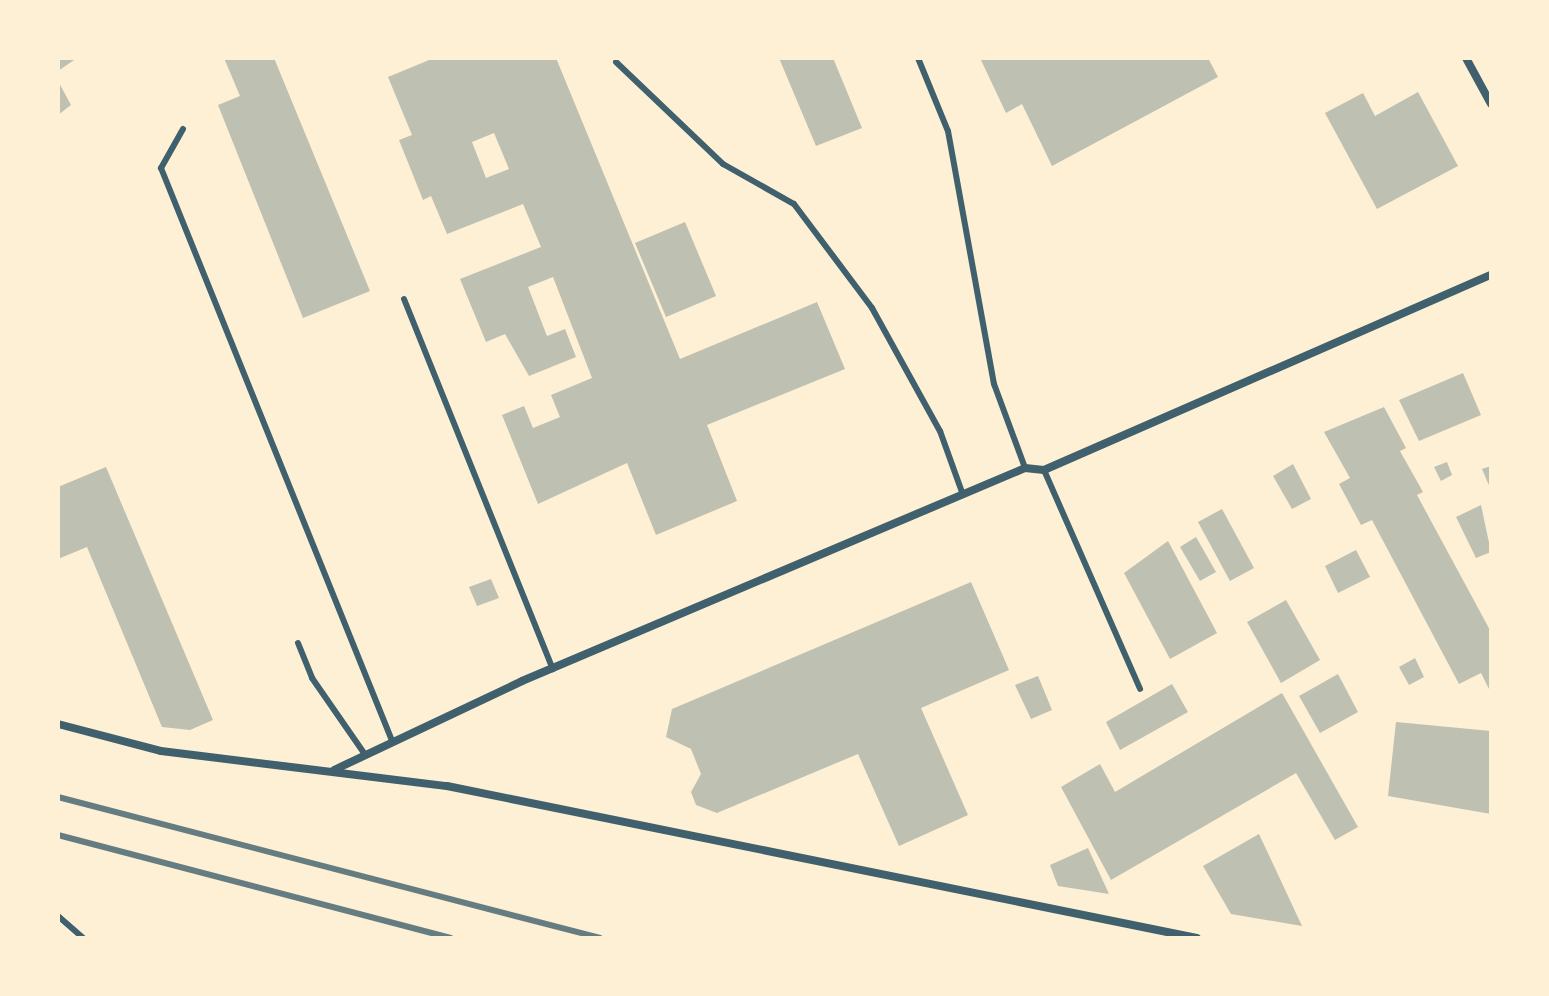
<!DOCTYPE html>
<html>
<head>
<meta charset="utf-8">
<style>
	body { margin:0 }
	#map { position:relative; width:1549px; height:996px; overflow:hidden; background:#fdf0d5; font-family:"PT Sans",sans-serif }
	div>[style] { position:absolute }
	.building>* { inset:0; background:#bec0b2 }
	.service>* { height:6px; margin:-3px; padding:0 3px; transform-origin:3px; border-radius:3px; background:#3f606c }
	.minor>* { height:8px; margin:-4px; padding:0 4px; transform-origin:4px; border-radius:4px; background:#3f606c }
	.rail>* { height:6px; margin:-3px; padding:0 3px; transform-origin:3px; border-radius:3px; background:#657d81 }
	span { translate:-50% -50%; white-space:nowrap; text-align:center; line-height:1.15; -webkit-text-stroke:8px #fdf0d5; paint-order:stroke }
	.frame { position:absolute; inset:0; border:60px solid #fdf0d5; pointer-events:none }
</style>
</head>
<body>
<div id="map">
	<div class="building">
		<div style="clip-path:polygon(58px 58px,77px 58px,58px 71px)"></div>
		<div style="clip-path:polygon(224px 58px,274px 58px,370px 291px,303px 318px,218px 105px,240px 96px)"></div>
		<div style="clip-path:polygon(evenodd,434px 58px,556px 58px,680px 359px,817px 302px,845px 369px,707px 425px,737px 501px,656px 535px,627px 463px,538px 504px,502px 415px,524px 406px,533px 428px,560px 417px,551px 395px,592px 378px,553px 277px,528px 287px,547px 336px,565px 329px,576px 357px,529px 376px,505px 334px,486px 342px,460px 279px,541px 247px,523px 204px,447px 234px,431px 196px,423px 200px,399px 140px,412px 135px,388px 77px,434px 58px,494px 133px,509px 169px,486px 178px,472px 142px,494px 133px)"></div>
		<div style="clip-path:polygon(779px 58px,833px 58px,862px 128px,816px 146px)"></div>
		<div style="clip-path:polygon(980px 58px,1208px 58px,1218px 77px,1052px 166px,1022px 104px,1006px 113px)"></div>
		<div style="clip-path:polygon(58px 81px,71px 105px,58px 115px)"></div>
		<div style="clip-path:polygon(1418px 92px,1458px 166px,1377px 209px,1325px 113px,1363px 93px,1375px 116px)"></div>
		<div style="clip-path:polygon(685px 222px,716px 296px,666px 317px,635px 243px)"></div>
		<div style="clip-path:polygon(1463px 373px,1481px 415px,1419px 441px,1399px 400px)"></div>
		<div style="clip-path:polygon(1384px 407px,1406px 448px,1400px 451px,1423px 492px,1417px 495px,1491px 632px,1491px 693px,1481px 673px,1459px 684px,1372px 520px,1361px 525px,1339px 484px,1350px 478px,1324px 432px)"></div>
		<div style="clip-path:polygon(1447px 462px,1452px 475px,1441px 481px,1434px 467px)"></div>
		<div style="clip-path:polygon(1293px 464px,1311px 499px,1292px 509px,1273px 476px)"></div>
		<div style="clip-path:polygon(1491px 466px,1491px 490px,1482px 469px)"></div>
		<div style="clip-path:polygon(106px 467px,213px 720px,190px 730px,162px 727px,87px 547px,58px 559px,58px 487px)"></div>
		<div style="clip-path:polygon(1481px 505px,1491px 552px,1476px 558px,1456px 517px)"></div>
		<div style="clip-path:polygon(1222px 509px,1254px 568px,1230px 581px,1198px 522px)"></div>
		<div style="clip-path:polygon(1196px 537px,1216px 572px,1200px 581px,1180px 547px)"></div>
		<div style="clip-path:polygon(1168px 541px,1217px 633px,1170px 659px,1124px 573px)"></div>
		<div style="clip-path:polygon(1356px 550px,1370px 577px,1338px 593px,1325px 566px)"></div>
		<div style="clip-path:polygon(491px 579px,499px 598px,477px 606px,469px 587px)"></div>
		<div style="clip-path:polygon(971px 582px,1009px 670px,921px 708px,968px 815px,899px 846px,858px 754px,717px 813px,696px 805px,691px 792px,701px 774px,691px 749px,666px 737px,672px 709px)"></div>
		<div style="clip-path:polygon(1286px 600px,1320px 660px,1281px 683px,1247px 622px)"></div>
		<div style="clip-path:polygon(1415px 658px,1424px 677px,1409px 685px,1399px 667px)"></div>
		<div style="clip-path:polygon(1338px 674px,1358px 712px,1320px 733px,1299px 696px)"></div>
		<div style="clip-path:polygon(1038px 676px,1052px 710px,1031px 719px,1015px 685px)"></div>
		<div style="clip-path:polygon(1172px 684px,1188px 712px,1120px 750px,1106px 722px)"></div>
		<div style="clip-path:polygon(1282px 693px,1358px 827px,1335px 840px,1296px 773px,1111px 880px,1061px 787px,1100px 764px,1115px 792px)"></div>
		<div style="clip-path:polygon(1396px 722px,1491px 731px,1491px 814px,1388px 796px)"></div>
		<div style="clip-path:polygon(1259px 834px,1302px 926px,1231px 914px,1203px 866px)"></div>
		<div style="clip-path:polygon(1088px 848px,1109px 894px,1058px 886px,1050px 865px)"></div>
	</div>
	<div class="service">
		<div style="left:918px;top:58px;width:79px;rotate:67.7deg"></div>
		<div style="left:948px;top:131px;width:257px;rotate:79.7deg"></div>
		<div style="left:994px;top:384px;width:90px;rotate:69.7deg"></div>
		<div style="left:616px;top:62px;width:148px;rotate:43.6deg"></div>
		<div style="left:723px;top:164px;width:81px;rotate:29.4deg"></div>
		<div style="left:794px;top:204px;width:130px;rotate:53.1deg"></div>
		<div style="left:872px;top:308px;width:141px;rotate:61.1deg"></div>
		<div style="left:940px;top:431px;width:68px;rotate:70.2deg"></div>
		<div style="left:183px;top:129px;width:45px;rotate:119.4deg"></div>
		<div style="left:161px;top:168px;width:615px;rotate:68.03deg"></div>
		<div style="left:404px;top:299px;width:399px;rotate:68.1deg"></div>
		<div style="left:1044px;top:470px;width:239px;rotate:66.3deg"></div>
		<div style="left:298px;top:643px;width:38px;rotate:68deg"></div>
		<div style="left:312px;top:678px;width:91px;rotate:55.3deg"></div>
		<div style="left:58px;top:916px;width:33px;rotate:41deg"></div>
	</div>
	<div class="minor">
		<div style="left:1466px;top:58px;width:52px;rotate:61.5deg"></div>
		<div style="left:58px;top:724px;width:106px;rotate:14.7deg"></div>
		<div style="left:161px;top:751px;width:288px;rotate:7deg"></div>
		<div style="left:447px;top:786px;width:765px;rotate:11.46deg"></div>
		<div style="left:334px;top:770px;width:208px;rotate:-25.3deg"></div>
		<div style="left:522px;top:681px;width:546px;rotate:-22.95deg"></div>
		<div style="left:1025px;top:468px;width:19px;rotate:6deg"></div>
		<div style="left:1044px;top:470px;width:488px;rotate:-23.6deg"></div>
	</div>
	<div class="rail">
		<div style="left:58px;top:797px;width:560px;rotate:14.58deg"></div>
		<div style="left:58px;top:835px;width:406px;rotate:14.7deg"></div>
	</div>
	<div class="frame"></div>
</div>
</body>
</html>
